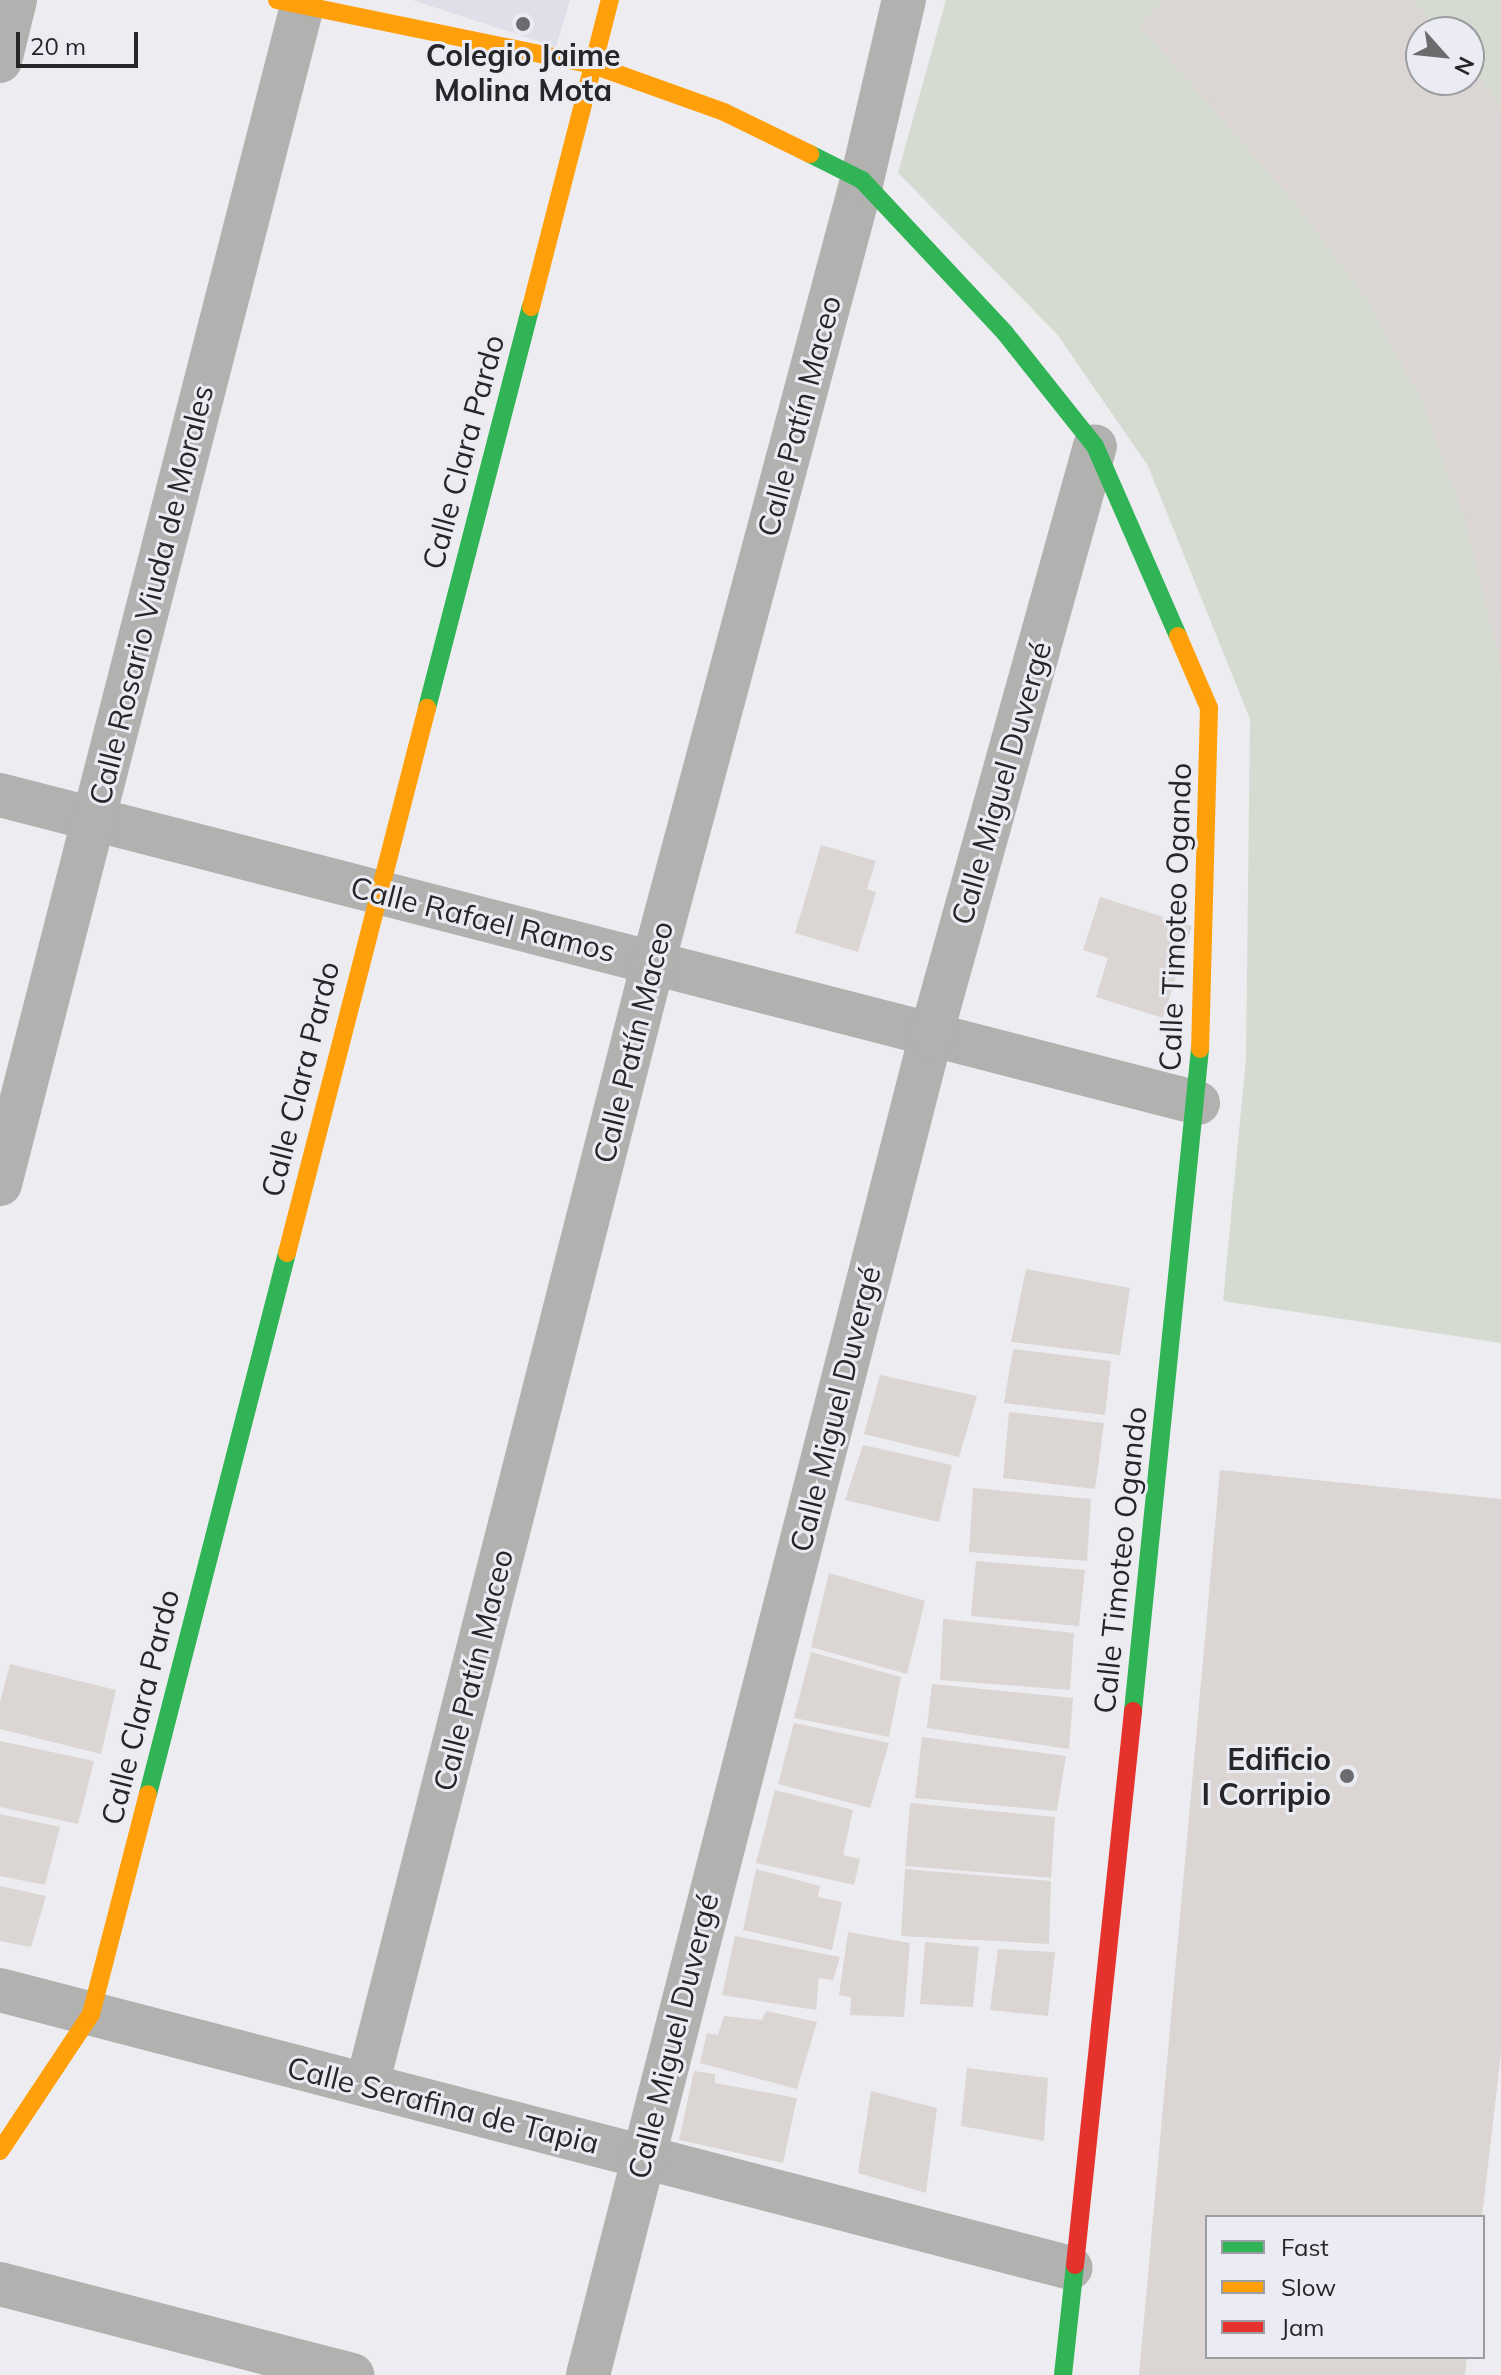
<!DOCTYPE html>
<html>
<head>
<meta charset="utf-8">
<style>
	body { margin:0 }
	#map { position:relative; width:1501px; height:2375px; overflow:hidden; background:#ededf1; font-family:Mulish,sans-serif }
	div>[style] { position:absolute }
	.built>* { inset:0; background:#dedfe9 }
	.green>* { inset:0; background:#d5dbd1 }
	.building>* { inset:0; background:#dbd5d4 }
	.street>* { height:44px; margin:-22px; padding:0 22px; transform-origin:22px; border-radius:22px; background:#b1b1b0 }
	.fast>* { height:18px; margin:-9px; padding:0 9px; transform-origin:9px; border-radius:9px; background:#30b455 }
	.slow>* { height:18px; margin:-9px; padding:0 9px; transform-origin:9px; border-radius:9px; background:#ff9f0a }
	.jam>* { height:18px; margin:-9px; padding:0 9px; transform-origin:9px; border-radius:9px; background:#e5322d }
	.dots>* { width:22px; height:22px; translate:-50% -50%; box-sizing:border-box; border:4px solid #ebecf3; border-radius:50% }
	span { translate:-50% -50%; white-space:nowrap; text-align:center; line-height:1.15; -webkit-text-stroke:6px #ebecf3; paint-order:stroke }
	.poi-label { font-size:30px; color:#262629; font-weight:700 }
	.right { translate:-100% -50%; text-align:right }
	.street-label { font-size:30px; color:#262629 }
	.legend { position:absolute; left:1205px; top:2215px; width:280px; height:144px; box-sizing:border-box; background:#ebecf3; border:2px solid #9c9da2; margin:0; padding:10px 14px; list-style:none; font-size:24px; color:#262629 }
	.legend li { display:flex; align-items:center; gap:16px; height:40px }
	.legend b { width:40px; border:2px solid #9c9da2 }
	.north { position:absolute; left:1405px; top:16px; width:80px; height:80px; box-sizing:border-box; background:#ebecf3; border:2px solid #9c9da2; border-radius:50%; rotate:117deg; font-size:22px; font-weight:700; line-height:32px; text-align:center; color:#262629 }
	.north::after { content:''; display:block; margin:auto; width:28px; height:36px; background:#6c6c6f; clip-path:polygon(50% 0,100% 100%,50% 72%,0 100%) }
	.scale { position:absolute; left:16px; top:32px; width:122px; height:36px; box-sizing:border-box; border:4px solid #262629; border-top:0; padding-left:10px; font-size:24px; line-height:28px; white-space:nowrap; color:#262629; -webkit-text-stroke:6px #ebecf3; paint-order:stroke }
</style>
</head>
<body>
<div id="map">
	<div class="built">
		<div style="clip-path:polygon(412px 0,570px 0,556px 47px)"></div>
	</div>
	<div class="green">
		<div style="clip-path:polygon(evenodd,946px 0,1501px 0,1501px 1343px,1223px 1301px,1246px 1057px,1250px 719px,1148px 466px,1057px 334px,898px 173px,946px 0,1421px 32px,1469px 32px,1469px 80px,1421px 80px,1421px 32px)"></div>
	</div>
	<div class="building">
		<div style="clip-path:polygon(1163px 0,1413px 0,1442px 32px,1421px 32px,1421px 80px,1469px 80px,1469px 62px,1501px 109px,1501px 669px,1466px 524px,1423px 403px,1367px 300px,1296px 204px,1140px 26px)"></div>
		<div style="clip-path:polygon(821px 845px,876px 861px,867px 889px,876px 892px,858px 952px,795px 933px)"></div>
		<div style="clip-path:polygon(1100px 897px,1192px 926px,1163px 1018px,1096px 997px,1108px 958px,1083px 950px)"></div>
		<div style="clip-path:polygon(1026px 1269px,1130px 1288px,1120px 1355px,1011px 1342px)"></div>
		<div style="clip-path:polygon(1013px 1349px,1111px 1361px,1105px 1415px,1004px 1403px)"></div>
		<div style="clip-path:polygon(880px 1375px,977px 1396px,959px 1457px,864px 1434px)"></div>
		<div style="clip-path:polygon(1009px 1412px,1104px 1423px,1095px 1489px,1003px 1478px)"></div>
		<div style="clip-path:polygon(863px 1445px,952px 1465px,939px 1522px,845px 1500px)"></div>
		<div style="clip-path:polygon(1220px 1470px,1501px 1499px,1501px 2053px,1482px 2217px,1207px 2217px,1207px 2357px,1467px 2357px,1465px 2375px,1139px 2375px)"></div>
		<div style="clip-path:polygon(973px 1488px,1091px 1499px,1087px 1561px,969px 1552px)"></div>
		<div style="clip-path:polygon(976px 1561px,1085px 1570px,1079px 1626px,971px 1616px)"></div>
		<div style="clip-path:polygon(829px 1573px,925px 1601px,907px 1674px,811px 1647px)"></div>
		<div style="clip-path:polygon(943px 1619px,1074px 1633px,1070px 1690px,940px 1680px)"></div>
		<div style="clip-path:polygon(811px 1652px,901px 1677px,889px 1737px,794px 1718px)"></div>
		<div style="clip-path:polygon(10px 1664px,116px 1690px,101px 1754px,0 1729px,0 1702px)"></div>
		<div style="clip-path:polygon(932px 1684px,1073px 1698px,1069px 1749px,927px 1728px)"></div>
		<div style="clip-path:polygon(794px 1723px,889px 1743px,870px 1808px,778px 1784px)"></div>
		<div style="clip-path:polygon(922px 1737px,1066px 1756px,1057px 1811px,915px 1798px)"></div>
		<div style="clip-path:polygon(0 1741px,94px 1761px,78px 1824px,0 1807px)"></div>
		<div style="clip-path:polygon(775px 1790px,853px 1810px,843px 1855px,860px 1859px,854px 1885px,756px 1863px)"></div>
		<div style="clip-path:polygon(910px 1803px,1055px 1817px,1051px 1878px,905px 1866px)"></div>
		<div style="clip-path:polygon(0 1814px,60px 1827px,45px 1885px,0 1876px)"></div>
		<div style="clip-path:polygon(756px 1869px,820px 1886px,818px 1897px,842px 1902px,832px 1950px,743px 1930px)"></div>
		<div style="clip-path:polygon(905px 1869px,1051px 1881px,1049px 1944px,901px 1936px)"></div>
		<div style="clip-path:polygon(0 1886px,46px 1896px,31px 1947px,0 1941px)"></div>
		<div style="clip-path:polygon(848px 1932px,910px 1943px,904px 2017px,850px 2015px,851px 1997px,839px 1995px)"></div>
		<div style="clip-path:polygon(735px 1936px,840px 1957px,833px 1980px,819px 1978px,816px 2010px,722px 1995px)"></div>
		<div style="clip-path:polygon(925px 1942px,979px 1947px,973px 2007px,920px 2004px)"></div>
		<div style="clip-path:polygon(998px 1949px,1055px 1952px,1048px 2016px,990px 2010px)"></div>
		<div style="clip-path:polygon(766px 2011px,817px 2022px,797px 2089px,700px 2063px,707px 2033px,718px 2035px,724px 2016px,762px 2020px)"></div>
		<div style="clip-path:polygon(967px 2068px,1048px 2078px,1044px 2141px,961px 2126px)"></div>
		<div style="clip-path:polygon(694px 2071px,715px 2074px,715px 2083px,797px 2098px,783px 2163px,679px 2140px)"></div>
		<div style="clip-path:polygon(871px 2091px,937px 2108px,926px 2193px,858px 2173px)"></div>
	</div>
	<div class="street">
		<div style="left:0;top:61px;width:63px;rotate:-76.2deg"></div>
		<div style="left:0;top:795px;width:1237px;rotate:14.42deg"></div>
		<div style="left:0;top:1184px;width:1216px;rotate:-75.62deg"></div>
		<div style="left:0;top:1990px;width:1106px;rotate:14.55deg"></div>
		<div style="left:367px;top:2085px;width:1158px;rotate:-75.7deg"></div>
		<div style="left:653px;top:963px;width:810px;rotate:-75.05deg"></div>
		<div style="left:862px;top:180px;width:185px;rotate:-76.9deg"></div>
		<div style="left:0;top:2284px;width:364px;rotate:14.5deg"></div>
		<div style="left:588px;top:2375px;width:1383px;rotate:-75.64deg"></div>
		<div style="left:931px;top:1035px;width:611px;rotate:-74.44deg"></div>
	</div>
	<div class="fast">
		<div style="left:810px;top:154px;width:58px;rotate:26.6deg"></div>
		<div style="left:862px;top:180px;width:209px;rotate:46.9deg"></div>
		<div style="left:1005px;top:333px;width:144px;rotate:51.5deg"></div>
		<div style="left:1095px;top:446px;width:207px;rotate:66.4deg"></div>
		<div style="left:427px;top:708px;width:414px;rotate:-75.5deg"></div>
		<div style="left:1133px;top:1711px;width:665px;rotate:-84.22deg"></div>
		<div style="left:148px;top:1794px;width:559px;rotate:-75.59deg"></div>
		<div style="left:1063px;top:2375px;width:111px;rotate:-83.8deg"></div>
	</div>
	<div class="slow">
		<div style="left:277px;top:0;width:323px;rotate:11.6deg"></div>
		<div style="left:593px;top:65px;width:139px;rotate:19.7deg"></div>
		<div style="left:724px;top:112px;width:96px;rotate:26deg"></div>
		<div style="left:531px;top:307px;width:317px;rotate:-75.6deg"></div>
		<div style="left:1178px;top:636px;width:78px;rotate:66.7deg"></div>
		<div style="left:1209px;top:708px;width:341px;rotate:91.5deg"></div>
		<div style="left:287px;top:1253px;width:563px;rotate:-75.59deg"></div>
		<div style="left:0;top:2151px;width:164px;rotate:-56.4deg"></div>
		<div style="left:91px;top:2014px;width:227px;rotate:-75.5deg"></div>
	</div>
	<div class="jam">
		<div style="left:1075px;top:2265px;width:557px;rotate:-84.02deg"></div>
	</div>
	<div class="dots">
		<div style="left:523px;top:24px;background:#6c6c6f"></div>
		<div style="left:1347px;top:1776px;background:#6c6c6f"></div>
	</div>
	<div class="poi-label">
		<span style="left:523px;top:72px">Colegio Jaime<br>Molina Mota</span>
		<span class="right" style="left:1331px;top:1776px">Edificio<br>I Corripio</span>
	</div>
	<div class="street-label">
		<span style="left:799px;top:416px;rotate:-75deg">Calle Patín Maceo</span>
		<span style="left:463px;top:452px;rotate:-75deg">Calle Clara Pardo</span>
		<span style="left:151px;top:595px;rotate:-76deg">Calle Rosario Viuda de Morales</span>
		<span style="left:1001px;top:783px;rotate:-74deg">Calle Miguel Duvergé</span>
		<span style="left:1175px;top:917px;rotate:-88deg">Calle Timoteo Ogando</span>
		<span style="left:483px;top:919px;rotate:14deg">Calle Rafael Ramos</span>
		<span style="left:633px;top:1042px;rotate:-76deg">Calle Patín Maceo</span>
		<span style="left:300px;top:1079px;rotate:-76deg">Calle Clara Pardo</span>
		<span style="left:835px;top:1409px;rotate:-76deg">Calle Miguel Duvergé</span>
		<span style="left:1120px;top:1560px;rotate:-84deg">Calle Timoteo Ogando</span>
		<span style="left:473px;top:1670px;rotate:-76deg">Calle Patín Maceo</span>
		<span style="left:140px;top:1707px;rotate:-76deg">Calle Clara Pardo</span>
		<span style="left:673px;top:2036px;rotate:-76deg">Calle Miguel Duvergé</span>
		<span style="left:443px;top:2105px;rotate:14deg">Calle Serafina de Tapia</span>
	</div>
	<ul class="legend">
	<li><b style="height:10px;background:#30b455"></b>Fast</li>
	<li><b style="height:10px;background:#ff9f0a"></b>Slow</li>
	<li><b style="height:10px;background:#e5322d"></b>Jam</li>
	</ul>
	<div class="north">N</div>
	<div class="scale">20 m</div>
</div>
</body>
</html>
